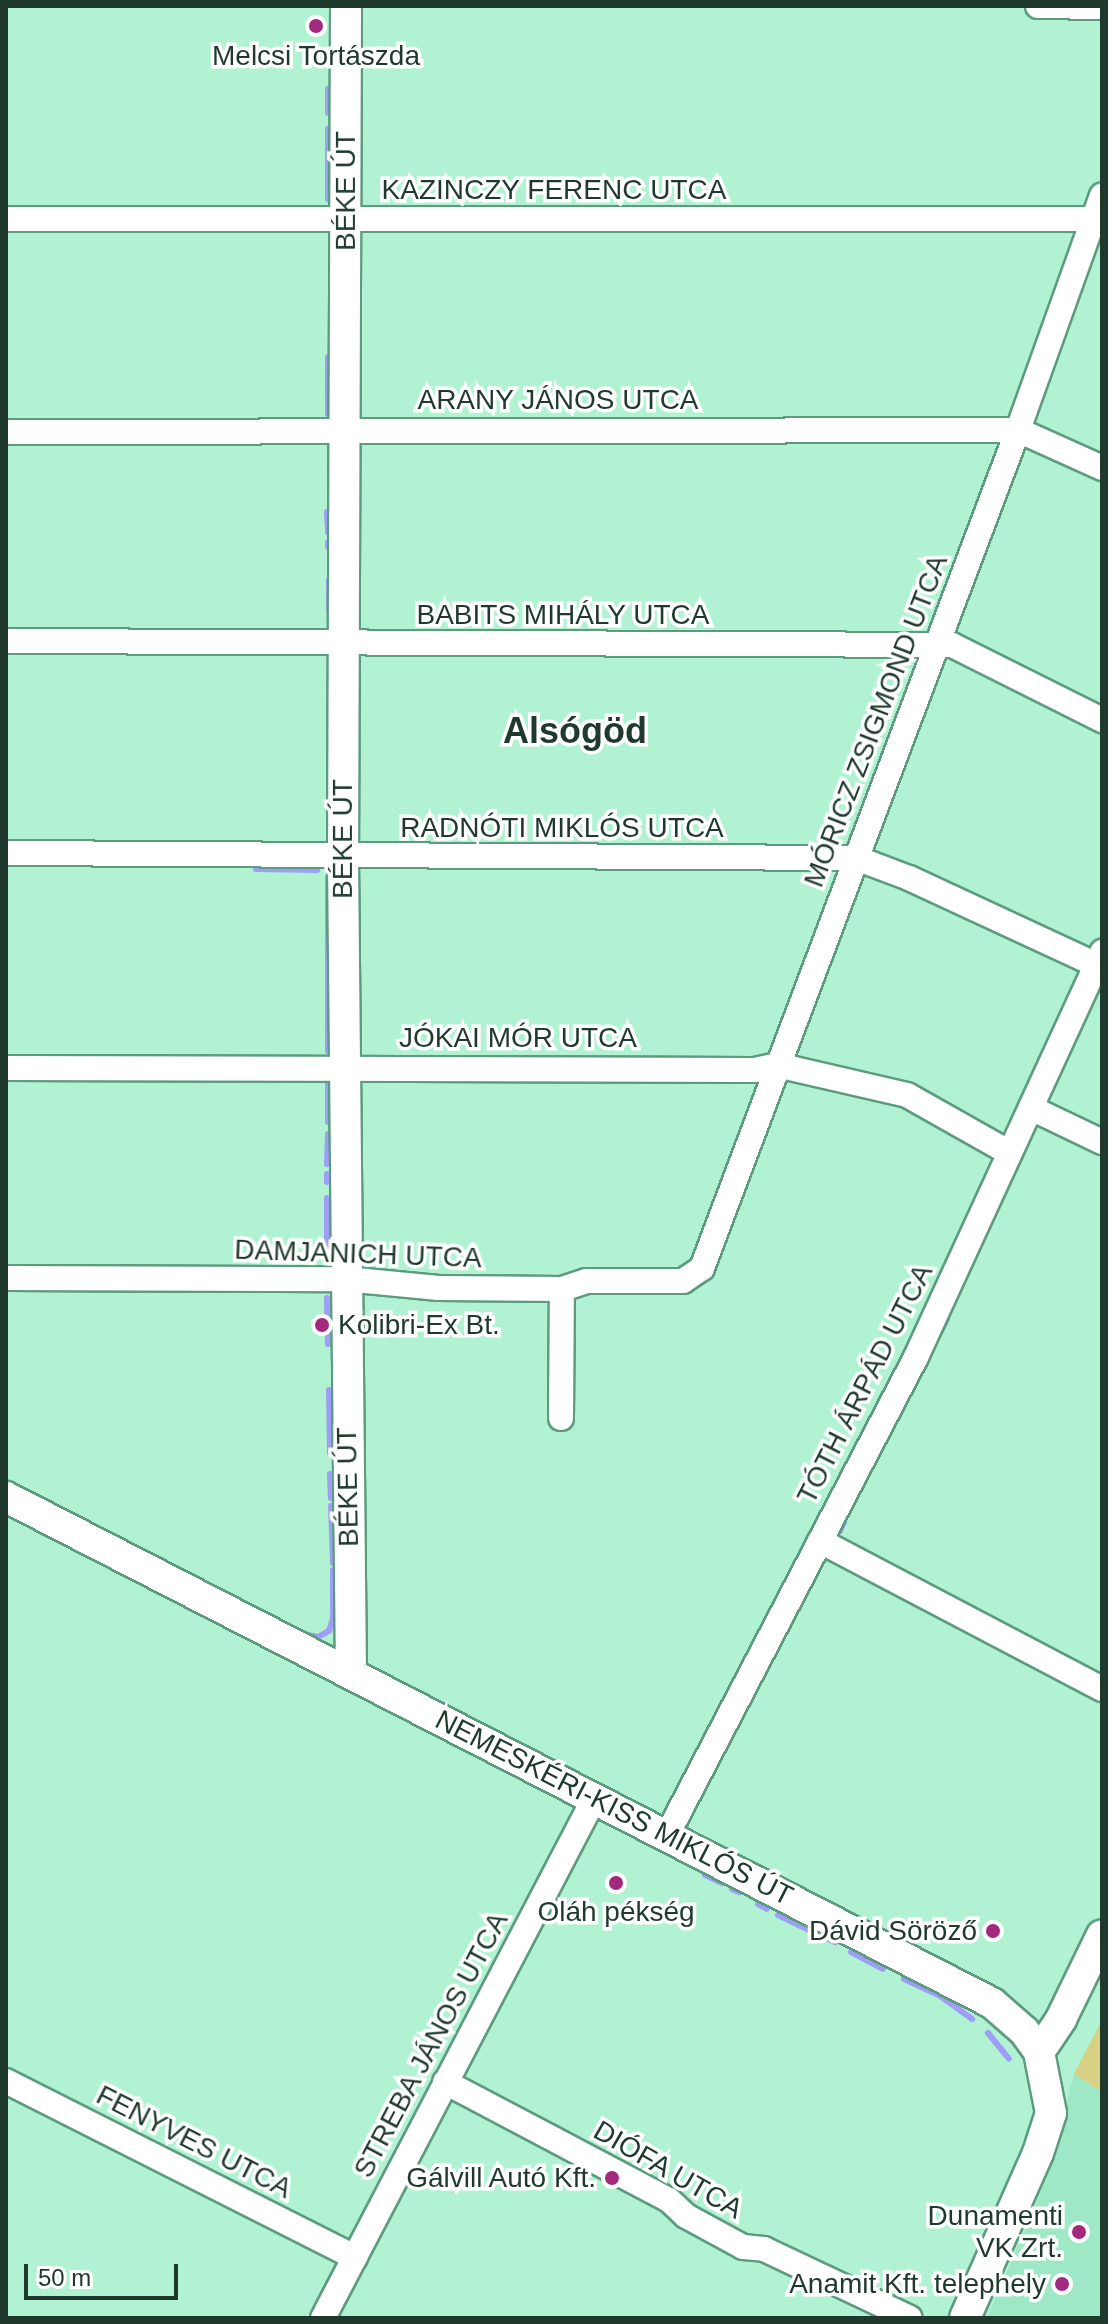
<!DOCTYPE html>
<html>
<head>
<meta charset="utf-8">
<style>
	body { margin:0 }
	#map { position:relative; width:1108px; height:2324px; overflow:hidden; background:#b1f2d2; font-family:Arial,sans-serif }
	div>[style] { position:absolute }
	.built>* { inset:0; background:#9ee8c5 }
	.green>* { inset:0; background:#d8d083 }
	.stream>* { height:6px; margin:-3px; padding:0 3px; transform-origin:3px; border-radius:3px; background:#9e9ef7 }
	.roads { filter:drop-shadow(2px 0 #5c9b7e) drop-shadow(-2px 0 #5c9b7e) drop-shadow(0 2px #5c9b7e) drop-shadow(0 -2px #5c9b7e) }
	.minor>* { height:24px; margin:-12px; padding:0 12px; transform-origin:12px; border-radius:12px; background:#fff }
	.tertiary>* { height:30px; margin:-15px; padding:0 15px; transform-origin:15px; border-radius:15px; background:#fff }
	.dots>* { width:22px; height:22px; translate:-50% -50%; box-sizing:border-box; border:4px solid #fff; border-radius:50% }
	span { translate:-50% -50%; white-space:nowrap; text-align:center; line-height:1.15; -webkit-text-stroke:7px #fff; paint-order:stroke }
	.poi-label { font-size:28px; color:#1f3a2d }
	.left { translate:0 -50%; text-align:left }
	.right { translate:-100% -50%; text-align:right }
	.street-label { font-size:28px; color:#1f3a2d }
	.district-label { font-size:36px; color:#1f3a2d; font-weight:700 }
	.frame { position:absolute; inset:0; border:8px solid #1f3a2d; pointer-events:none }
	.scale { position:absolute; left:24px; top:2264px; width:154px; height:36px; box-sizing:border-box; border:4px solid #1f3a2d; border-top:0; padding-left:10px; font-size:24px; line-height:28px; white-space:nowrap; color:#1f3a2d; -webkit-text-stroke:6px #fff; paint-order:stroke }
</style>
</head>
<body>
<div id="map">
	<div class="built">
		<div style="clip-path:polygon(1074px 2074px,1102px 2092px,1102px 2318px,987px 2318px,1046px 2180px)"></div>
	</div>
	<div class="green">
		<div style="clip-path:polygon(1102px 2020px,1102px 2092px,1074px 2074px)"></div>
	</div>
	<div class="stream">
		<div style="left:328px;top:89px;width:24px;rotate:90deg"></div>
		<div style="left:328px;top:129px;width:70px;rotate:90deg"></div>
		<div style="left:328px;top:414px;width:57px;rotate:-90deg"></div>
		<div style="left:327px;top:512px;width:20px;rotate:87deg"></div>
		<div style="left:328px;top:542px;width:5px;rotate:90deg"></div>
		<div style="left:329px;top:580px;width:30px;rotate:90deg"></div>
		<div style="left:256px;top:869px;width:61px;rotate:0.9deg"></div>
		<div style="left:328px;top:877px;width:174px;rotate:90deg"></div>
		<div style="left:328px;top:1084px;width:38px;rotate:90deg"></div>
		<div style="left:327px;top:1164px;width:30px;rotate:-88deg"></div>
		<div style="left:327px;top:1174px;width:8px;rotate:90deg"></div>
		<div style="left:327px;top:1266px;width:68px;rotate:-90deg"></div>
		<div style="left:327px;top:1298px;width:46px;rotate:88.8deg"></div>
		<div style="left:941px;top:1331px;width:13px;rotate:-63deg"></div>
		<div style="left:329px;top:1390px;width:63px;rotate:89.1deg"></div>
		<div style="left:330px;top:1474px;width:24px;rotate:88deg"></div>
		<div style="left:331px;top:1506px;width:57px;rotate:88deg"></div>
		<div style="left:840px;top:1531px;width:10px;rotate:-66deg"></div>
		<div style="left:304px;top:1634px;width:14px;rotate:12deg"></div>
		<div style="left:318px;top:1637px;width:13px;rotate:-29deg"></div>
		<div style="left:329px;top:1631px;width:13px;rotate:-72deg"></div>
		<div style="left:333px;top:1619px;width:49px;rotate:-90deg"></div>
		<div style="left:705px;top:1875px;width:19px;rotate:25deg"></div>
		<div style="left:732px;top:1889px;width:8px;rotate:23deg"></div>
		<div style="left:758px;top:1904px;width:10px;rotate:29deg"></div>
		<div style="left:778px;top:1915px;width:34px;rotate:26deg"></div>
		<div style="left:820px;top:1935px;width:17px;rotate:25deg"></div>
		<div style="left:851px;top:1952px;width:36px;rotate:28deg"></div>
		<div style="left:904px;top:1979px;width:38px;rotate:25deg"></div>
		<div style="left:939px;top:1995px;width:41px;rotate:36deg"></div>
		<div style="left:988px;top:2033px;width:33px;rotate:51deg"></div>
	</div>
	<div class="roads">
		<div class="minor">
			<div style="left:1038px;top:6px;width:64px;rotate:0.9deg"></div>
			<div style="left:6px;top:219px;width:1088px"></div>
			<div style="left:1094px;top:219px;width:9px;rotate:21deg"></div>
			<div style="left:6px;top:432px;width:1012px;rotate:-0.11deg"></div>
			<div style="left:1018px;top:430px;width:92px;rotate:24.3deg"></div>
			<div style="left:6px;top:641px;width:946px;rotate:0.24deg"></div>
			<div style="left:952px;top:645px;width:168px;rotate:26.6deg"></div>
			<div style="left:6px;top:853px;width:850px;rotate:0.34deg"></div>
			<div style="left:856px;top:858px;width:57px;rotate:20.7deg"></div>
			<div style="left:909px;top:878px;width:206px;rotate:24.9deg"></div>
			<div style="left:6px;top:1068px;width:749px;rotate:0.15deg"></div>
			<div style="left:755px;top:1070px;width:23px;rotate:-13deg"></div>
			<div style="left:777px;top:1065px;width:133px;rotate:13deg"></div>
			<div style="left:907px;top:1095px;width:118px;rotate:29.4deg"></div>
			<div style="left:1031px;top:1108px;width:79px;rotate:25.6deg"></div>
			<div style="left:6px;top:1278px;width:339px;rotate:0.2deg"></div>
			<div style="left:345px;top:1279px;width:94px;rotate:5.5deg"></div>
			<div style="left:439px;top:1288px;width:123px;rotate:0.5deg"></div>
			<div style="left:562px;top:1289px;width:25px;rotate:-18deg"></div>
			<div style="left:586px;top:1281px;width:97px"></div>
			<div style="left:683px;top:1281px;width:23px;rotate:-34deg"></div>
			<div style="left:702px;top:1268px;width:896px;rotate:-69.34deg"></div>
			<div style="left:1018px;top:430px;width:249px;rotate:-70.3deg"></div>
			<div style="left:561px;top:1418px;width:129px;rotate:-89.6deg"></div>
			<div style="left:820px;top:1541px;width:318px;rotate:27.7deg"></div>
			<div style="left:667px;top:1835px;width:539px;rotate:-62.48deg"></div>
			<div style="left:916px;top:1357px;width:446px;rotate:-65.3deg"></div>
			<div style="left:6px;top:2081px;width:391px;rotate:26.8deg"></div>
			<div style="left:445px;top:2082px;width:253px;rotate:27.8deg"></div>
			<div style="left:669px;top:2200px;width:23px;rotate:43deg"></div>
			<div style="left:686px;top:2216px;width:65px;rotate:28.5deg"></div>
			<div style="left:743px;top:2247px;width:21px;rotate:5deg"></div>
			<div style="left:764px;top:2249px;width:161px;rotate:25.3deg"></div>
			<div style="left:323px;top:2318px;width:585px;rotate:-62.43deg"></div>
		</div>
		<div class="tertiary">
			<div style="left:346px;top:6px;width:852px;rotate:90.2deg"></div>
			<div style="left:343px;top:858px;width:814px;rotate:89.44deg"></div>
			<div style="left:6px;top:1497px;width:1108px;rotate:27.17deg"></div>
			<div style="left:992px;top:2003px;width:43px;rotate:41.2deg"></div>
			<div style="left:1024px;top:2031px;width:26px;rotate:54deg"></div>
			<div style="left:1039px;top:2052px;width:62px;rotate:78.9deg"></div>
			<div style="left:1051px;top:2113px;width:42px;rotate:108deg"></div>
			<div style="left:1038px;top:2153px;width:180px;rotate:113.9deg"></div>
			<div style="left:1039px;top:2052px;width:40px;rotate:-56deg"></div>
			<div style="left:1061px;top:2019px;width:93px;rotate:-64deg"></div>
		</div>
	</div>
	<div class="dots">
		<div style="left:316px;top:26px;background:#a3297e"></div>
		<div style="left:322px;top:1325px;background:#a3297e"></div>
		<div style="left:616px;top:1883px;background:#a3297e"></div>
		<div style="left:993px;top:1931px;background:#a3297e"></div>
		<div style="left:612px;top:2178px;background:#a3297e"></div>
		<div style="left:1079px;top:2232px;background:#a3297e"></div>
		<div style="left:1062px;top:2284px;background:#a3297e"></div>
	</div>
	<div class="poi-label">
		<span style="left:316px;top:56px">Melcsi Tortászda</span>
		<span class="left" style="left:338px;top:1325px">Kolibri-Ex Bt.</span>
		<span style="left:616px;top:1912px">Oláh pékség</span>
		<span class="right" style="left:977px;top:1931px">Dávid Söröző</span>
		<span class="right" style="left:596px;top:2178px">Gálvill Autó Kft.</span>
		<span class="right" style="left:1063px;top:2232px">Dunamenti<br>VK Zrt.</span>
		<span class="right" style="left:1046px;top:2284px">Anamit Kft. telephely</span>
	</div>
	<div class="street-label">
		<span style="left:554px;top:190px">KAZINCZY FERENC UTCA</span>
		<span style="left:346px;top:191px;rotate:-90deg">BÉKE ÚT</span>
		<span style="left:558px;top:400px">ARANY JÁNOS UTCA</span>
		<span style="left:563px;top:615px">BABITS MIHÁLY UTCA</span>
		<span style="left:876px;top:721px;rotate:-69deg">MÓRICZ ZSIGMOND UTCA</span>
		<span style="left:562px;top:828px">RADNÓTI MIKLÓS UTCA</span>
		<span style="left:343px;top:839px;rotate:-90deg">BÉKE ÚT</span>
		<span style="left:518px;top:1038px">JÓKAI MÓR UTCA</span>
		<span style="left:358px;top:1254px;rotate:2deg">DAMJANICH UTCA</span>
		<span style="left:865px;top:1384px;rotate:-63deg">TÓTH ÁRPÁD UTCA</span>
		<span style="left:348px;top:1487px;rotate:-91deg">BÉKE ÚT</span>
		<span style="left:614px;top:1808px;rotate:27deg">NEMESKÉRI-KISS MIKLÓS ÚT</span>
		<span style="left:431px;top:2045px;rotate:-62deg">STREBA JÁNOS UTCA</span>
		<span style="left:194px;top:2142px;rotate:27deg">FENYVES UTCA</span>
		<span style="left:668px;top:2170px;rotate:30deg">DIÓFA UTCA</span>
	</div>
	<div class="district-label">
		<span style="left:575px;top:731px">Alsógöd</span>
	</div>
	<div class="frame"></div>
	<div class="scale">50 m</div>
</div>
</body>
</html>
